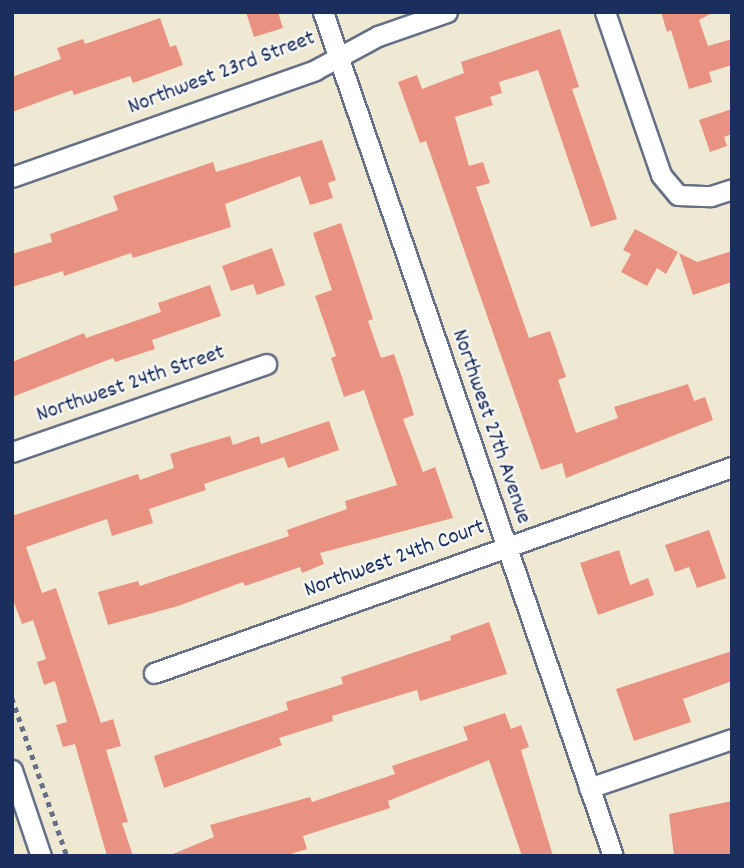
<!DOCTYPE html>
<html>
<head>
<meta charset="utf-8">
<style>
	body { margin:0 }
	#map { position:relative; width:744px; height:868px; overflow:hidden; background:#efe9d4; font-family:Dekko,sans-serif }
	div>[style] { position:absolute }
	.building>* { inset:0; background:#e99282 }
	.path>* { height:4.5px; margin-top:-2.25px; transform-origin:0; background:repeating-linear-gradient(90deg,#657087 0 5px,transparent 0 10px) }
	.roads { filter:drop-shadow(2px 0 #657087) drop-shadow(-2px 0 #657087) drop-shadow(0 2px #657087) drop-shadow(0 -2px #657087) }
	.street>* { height:19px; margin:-9.5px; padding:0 9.5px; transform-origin:9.5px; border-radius:9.5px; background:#fff }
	span { translate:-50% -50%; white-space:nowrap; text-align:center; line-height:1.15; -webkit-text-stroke:5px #f6f6f2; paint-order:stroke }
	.street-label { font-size:23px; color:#1b2f5e }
	.frame { position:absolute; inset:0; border:14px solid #1b2f5e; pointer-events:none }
</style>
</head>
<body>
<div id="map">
	<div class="building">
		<div style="clip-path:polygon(246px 12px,278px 12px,283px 28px,254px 37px)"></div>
		<div style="clip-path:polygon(661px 12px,714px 12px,699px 20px,708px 46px,732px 39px,732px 65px,709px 72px,712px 82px,689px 89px,671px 30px,667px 32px)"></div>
		<div style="clip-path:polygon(160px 18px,170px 47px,176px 45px,183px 65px,133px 83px,130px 76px,74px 95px,72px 90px,12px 112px,12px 77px,61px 59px,57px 48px,83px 39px,85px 44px)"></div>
		<div style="clip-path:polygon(560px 29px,579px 87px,572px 89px,617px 219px,591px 227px,538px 70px,499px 82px,502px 93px,490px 97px,493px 105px,455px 117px,469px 166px,483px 162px,490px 183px,476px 187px,529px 338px,550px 331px,566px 377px,558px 380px,576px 433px,618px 418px,614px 407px,688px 384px,694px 401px,705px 397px,713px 420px,566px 478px,562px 463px,541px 470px,426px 141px,420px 143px,398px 82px,417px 75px,422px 89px,464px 73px,461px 62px)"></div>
		<div style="clip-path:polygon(732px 109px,732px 134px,724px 137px,727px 146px,710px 152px,699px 120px)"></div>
		<div style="clip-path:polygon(322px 140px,336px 180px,328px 183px,333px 198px,310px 205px,300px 176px,225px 204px,231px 227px,133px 258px,131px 253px,64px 276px,63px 271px,12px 287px,12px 254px,52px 242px,50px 234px,118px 210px,113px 196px,213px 162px,216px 172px)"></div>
		<div style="clip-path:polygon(341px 223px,373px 319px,368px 321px,381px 358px,394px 354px,402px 377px,414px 415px,403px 419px,423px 472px,435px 467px,453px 518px,320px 553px,324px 564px,302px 573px,300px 567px,245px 586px,243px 582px,178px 606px,108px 625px,98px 592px,138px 581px,140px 586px,289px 536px,287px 530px,347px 509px,345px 501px,397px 485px,364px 390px,344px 397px,331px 358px,336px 356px,315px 296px,332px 290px,313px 233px)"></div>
		<div style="clip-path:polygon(635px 229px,678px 252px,666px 274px,657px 268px,647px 286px,621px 272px,631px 254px,623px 250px)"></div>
		<div style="clip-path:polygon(272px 248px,285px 285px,257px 295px,253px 284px,231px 291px,222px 266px)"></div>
		<div style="clip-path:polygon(732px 251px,732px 282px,693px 295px,679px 253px,697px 262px)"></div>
		<div style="clip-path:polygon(210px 285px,221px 316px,152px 340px,155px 349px,115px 362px,113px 358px,12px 397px,12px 362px,84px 333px,86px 338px,161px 312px,158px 303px)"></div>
		<div style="clip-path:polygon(329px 421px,339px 450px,288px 468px,284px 457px,204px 484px,206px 490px,149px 509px,153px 523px,112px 536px,107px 519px,26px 547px,42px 593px,56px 588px,101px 723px,113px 719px,121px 746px,106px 750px,128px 822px,122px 823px,133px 856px,107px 856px,75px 744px,63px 747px,56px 725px,67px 722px,55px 681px,44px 685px,37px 662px,46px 659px,33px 620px,22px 624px,12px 597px,12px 516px,138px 474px,140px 480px,174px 468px,170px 454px,192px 447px,230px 436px,233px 445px,259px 436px,261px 444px)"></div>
		<div style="clip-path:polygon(709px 530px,726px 578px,697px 588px,689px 567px,675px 572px,665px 545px)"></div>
		<div style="clip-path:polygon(619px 550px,630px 585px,648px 578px,654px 595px,598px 615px,580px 563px)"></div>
		<div style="clip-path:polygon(489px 622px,507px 674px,420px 701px,417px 690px,332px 716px,333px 721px,279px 738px,282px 745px,164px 788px,154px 756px,288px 710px,286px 702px,343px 684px,341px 677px,451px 640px,450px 636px)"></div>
		<div style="clip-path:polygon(732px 651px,732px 681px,683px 699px,691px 722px,634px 741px,616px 689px)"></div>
		<div style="clip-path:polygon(505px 713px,511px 729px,521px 725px,529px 747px,521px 750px,553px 856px,522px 856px,489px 760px,388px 801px,390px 808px,303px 836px,307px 849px,284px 856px,168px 856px,214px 837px,210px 825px,310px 797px,312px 802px,395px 774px,392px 766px,468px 740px,463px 727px)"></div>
		<div style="clip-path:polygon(732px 801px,732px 856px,674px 856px,669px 814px)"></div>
	</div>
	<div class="path">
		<div style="left:12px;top:698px;width:167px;rotate:70.8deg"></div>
	</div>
	<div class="roads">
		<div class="street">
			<div style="left:323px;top:12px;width:892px;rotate:71.04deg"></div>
			<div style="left:605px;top:12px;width:172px;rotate:71deg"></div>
			<div style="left:661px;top:175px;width:26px;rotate:50deg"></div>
			<div style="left:678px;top:195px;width:33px;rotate:2deg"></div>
			<div style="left:711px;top:196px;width:22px;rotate:-18deg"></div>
			<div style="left:12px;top:177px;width:321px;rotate:-19.4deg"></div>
			<div style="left:315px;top:70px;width:72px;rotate:-28.4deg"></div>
			<div style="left:378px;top:36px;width:73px;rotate:-19.2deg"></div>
			<div style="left:12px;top:452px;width:269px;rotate:-19.1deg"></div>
			<div style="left:154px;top:673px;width:614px;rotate:-19.62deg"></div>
			<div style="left:12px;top:770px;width:91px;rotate:71.4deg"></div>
			<div style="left:589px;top:788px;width:151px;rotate:-18.9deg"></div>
		</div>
	</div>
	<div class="street-label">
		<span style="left:222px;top:74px;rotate:-21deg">Northwest 23rd Street</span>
		<span style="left:131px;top:385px;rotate:-19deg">Northwest 24th Street</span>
		<span style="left:490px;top:427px;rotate:71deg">Northwest 27th Avenue</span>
		<span style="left:395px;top:560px;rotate:-20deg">Northwest 24th Court</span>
	</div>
	<div class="frame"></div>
</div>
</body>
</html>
